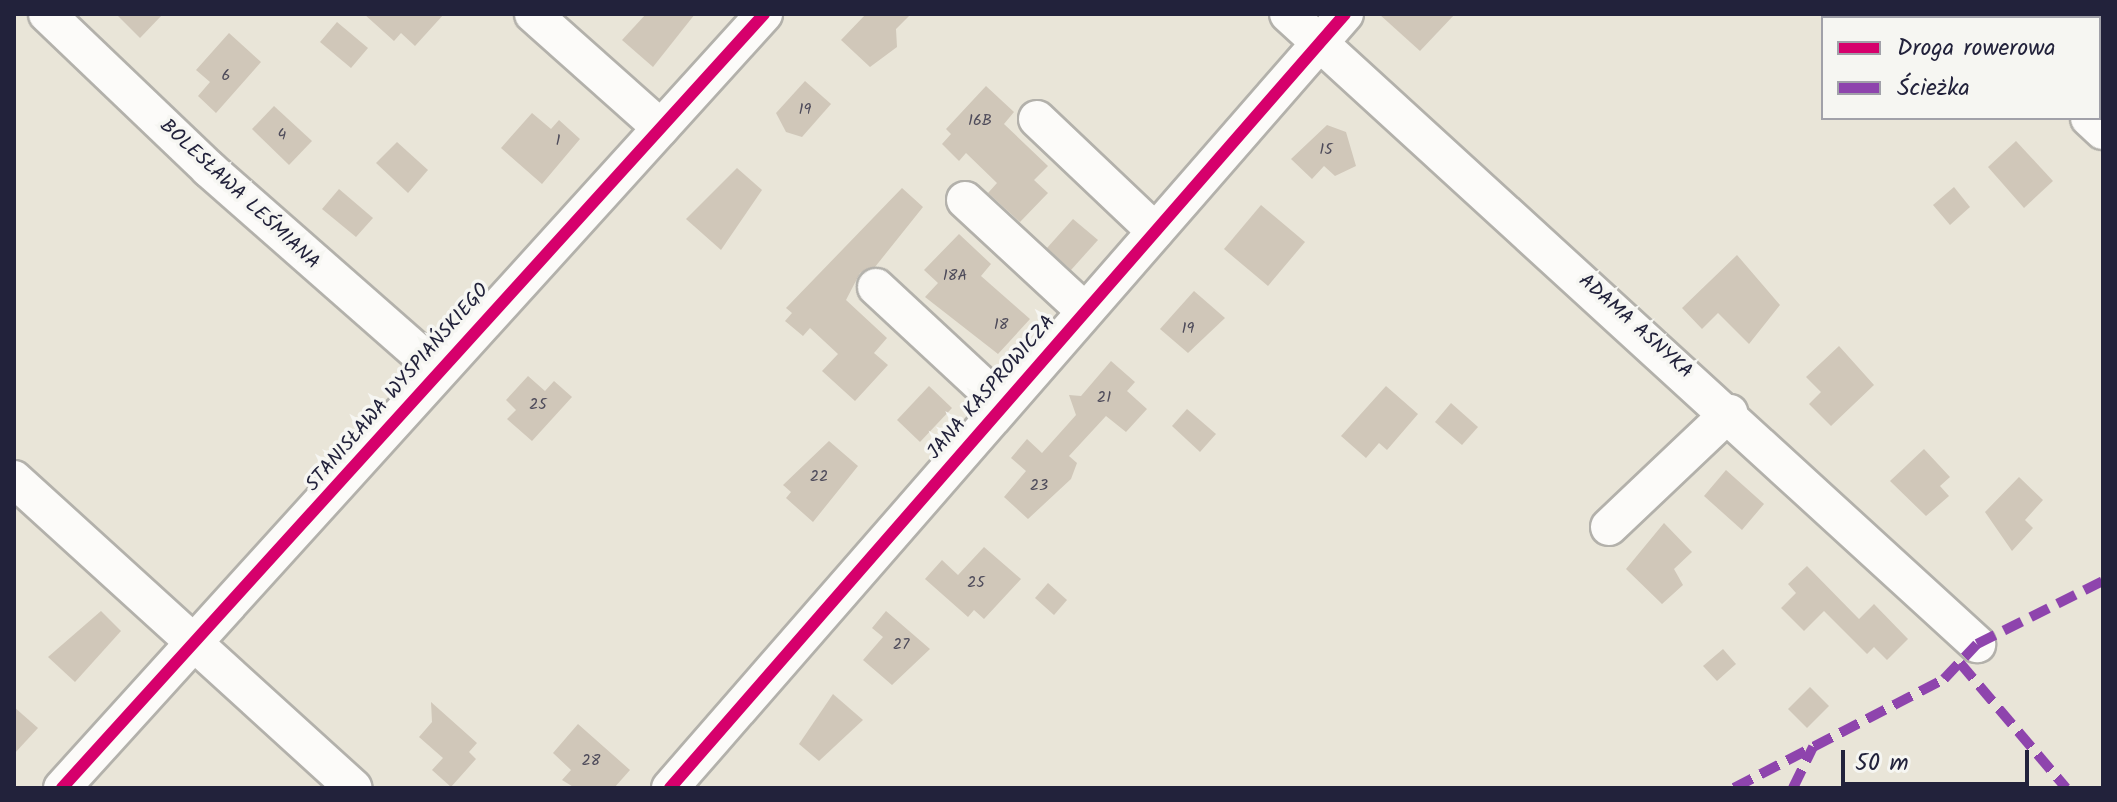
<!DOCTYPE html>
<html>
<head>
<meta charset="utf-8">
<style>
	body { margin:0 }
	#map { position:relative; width:2117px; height:802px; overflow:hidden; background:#e9e5d8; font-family:Kalam,sans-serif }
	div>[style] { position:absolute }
	.building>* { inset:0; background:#d0c7b9 }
	.roads { filter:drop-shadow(2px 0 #b3b1ab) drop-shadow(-2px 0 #b3b1ab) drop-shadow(0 2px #b3b1ab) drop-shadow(0 -2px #b3b1ab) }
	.minor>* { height:36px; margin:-18px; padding:0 18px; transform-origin:18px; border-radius:18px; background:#fcfbf9 }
	.quiet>* { height:10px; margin-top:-5px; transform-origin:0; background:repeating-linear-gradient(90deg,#8e44ad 0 20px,transparent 0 30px) }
	.cycleway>* { height:12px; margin:-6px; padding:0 6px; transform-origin:6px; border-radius:6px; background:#d6006c }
	span { translate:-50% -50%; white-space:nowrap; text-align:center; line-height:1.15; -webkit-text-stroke:7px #f6f6f2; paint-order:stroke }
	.number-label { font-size:16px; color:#4e4b5a }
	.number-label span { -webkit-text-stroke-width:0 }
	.street-label { font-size:20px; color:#22223b }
	.frame { position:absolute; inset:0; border:16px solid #22223b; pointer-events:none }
	.legend { position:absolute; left:1821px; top:16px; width:280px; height:104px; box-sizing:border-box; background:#f6f6f2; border:2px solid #a1a1a9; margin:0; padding:10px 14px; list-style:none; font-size:24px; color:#22223b }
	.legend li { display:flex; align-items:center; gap:16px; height:40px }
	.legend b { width:40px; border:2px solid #a1a1a9 }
	.scale { position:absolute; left:1841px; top:750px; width:188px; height:36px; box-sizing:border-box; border:4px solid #22223b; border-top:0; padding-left:10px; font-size:24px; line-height:28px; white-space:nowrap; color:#22223b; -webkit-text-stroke:6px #f6f6f2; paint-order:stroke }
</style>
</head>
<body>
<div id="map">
	<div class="building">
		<div style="clip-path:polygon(116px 14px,163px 14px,140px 38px)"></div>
		<div style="clip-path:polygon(364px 14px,444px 14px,415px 46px,401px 33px,394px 41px)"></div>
		<div style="clip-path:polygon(646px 14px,695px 14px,653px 67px,622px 40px)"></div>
		<div style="clip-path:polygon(866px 14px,911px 14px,896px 29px,897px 47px,870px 67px,841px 40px)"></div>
		<div style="clip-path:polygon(1379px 14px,1455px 14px,1420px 51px)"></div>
		<div style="clip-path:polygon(337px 22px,368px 48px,351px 68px,320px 42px)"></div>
		<div style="clip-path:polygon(229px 33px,261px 62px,216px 113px,198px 96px,210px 82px,196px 70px)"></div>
		<div style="clip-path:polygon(805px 81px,831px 104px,802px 137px,786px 132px,776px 113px)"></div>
		<div style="clip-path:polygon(986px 86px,1014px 112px,1004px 124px,1048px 166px,1034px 180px,1048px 193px,1020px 222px,988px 193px,997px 183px,966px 153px,959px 161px,942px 144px,951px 134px,946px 129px)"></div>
		<div style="clip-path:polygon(274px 106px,312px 141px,289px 165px,252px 129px)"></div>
		<div style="clip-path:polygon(532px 113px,551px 129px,559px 120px,580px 139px,542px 184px,501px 148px)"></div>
		<div style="clip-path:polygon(1327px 125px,1346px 132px,1356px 166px,1335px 176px,1324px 166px,1312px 179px,1291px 159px)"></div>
		<div style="clip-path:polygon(2016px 141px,2053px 181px,2024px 208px,1988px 167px)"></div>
		<div style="clip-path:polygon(397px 142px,428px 170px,408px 193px,376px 163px)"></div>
		<div style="clip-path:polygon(737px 168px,762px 190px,721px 250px,686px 219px)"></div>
		<div style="clip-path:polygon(1954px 187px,1970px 207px,1950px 225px,1933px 205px)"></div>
		<div style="clip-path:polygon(902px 188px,923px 207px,875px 267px,860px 273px,846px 300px,887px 338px,874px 353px,888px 365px,855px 401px,822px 371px,838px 354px,810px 328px,803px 336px,785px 321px,792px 313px,786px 308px)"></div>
		<div style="clip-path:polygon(339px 189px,373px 218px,356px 237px,322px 209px)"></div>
		<div style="clip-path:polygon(1261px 205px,1305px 242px,1268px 286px,1224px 249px)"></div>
		<div style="clip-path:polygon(1073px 219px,1098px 240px,1071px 270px,1047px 248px)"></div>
		<div style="clip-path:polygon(959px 234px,991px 264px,981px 276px,1030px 319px,998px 354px,925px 297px,938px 283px,924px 270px)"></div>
		<div style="clip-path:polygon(1737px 255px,1780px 305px,1749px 344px,1718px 313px,1702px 329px,1682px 308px)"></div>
		<div style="clip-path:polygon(1194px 291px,1225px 318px,1188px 353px,1160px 329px)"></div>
		<div style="clip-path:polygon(1839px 346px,1874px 385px,1831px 426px,1809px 404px,1821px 392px,1806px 377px)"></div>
		<div style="clip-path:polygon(1111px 361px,1135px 382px,1127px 391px,1147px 409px,1126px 432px,1106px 416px,1069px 456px,1077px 463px,1071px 479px,1028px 519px,1004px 497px,1026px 471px,1011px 458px,1027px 439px,1042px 453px,1076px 415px,1069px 395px,1081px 396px)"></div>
		<div style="clip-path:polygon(528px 376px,545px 391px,554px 381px,572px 397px,532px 441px,507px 419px,516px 410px,506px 400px)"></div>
		<div style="clip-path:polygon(929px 386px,952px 408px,920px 442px,897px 420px)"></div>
		<div style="clip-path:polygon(1386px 386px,1418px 414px,1387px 450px,1379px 443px,1366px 458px,1341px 436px)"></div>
		<div style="clip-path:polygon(1451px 403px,1478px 427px,1462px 445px,1435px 422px)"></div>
		<div style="clip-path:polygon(1187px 409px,1216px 434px,1200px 452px,1172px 426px)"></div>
		<div style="clip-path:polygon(829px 441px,858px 466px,813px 522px,786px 498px,791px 492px,783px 485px)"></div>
		<div style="clip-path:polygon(1924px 449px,1950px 477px,1940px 486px,1949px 496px,1926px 516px,1890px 481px)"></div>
		<div style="clip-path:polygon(1726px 470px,1764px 504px,1742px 530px,1704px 496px)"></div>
		<div style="clip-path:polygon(2019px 477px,2043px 500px,2025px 520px,2033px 528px,2012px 551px,1985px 512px)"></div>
		<div style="clip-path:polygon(1664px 523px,1692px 552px,1674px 569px,1683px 585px,1662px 604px,1626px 569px)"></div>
		<div style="clip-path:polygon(984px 547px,1021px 579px,984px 619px,974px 610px,968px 617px,925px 579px,942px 560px,958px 575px)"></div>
		<div style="clip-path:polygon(1807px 566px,1859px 619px,1874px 604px,1908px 639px,1887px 660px,1874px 647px,1867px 654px,1824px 611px,1804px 631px,1781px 608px,1796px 593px,1788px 584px)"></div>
		<div style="clip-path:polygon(1048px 583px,1067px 600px,1054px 615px,1035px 598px)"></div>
		<div style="clip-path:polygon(101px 611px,121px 631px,75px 682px,48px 657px)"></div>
		<div style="clip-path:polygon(886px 611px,930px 649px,892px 685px,863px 660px,883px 637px,872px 628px)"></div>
		<div style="clip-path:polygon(1723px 649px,1736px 664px,1717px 681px,1703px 666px)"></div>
		<div style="clip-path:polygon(1810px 687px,1829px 706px,1807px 728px,1788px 709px)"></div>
		<div style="clip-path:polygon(833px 694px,863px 720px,819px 761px,799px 744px)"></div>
		<div style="clip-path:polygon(431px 702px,477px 743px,469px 752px,476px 759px,451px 787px,432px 770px,443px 758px,419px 737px,432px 722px)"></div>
		<div style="clip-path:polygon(14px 707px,38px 728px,14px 754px)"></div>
		<div style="clip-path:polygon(578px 724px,630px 770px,614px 788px,575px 788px,562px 780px,571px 770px,553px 753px)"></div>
	</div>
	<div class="roads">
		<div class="minor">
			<div style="left:47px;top:14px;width:224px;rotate:43.7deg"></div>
			<div style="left:209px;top:169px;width:303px;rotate:41.3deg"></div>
			<div style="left:533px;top:14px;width:171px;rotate:41.7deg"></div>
			<div style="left:1288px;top:14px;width:934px;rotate:42.44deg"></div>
			<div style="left:1973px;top:14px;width:6px;rotate:39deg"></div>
			<div style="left:2089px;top:118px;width:19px;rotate:43deg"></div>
			<div style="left:1037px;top:119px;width:163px;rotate:43.5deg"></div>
			<div style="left:965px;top:200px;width:163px;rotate:42.8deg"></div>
			<div style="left:876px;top:287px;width:173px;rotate:42.9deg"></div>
			<div style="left:14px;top:479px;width:459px;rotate:42.3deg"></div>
			<div style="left:1609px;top:527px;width:166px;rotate:-43.5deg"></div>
			<div style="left:62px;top:788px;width:1045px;rotate:-47.79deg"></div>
			<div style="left:670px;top:788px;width:1027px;rotate:-48.91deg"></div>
		</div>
	</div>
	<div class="quiet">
		<div style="left:1960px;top:663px;width:164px;rotate:49.7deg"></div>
		<div style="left:1734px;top:788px;width:237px;rotate:-27.4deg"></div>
		<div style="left:1944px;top:679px;width:48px;rotate:-46.7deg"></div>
		<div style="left:1977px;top:644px;width:141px;rotate:-26.6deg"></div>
		<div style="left:1793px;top:788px;width:46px;rotate:-64deg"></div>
	</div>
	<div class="cycleway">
		<div style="left:62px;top:788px;width:1045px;rotate:-47.79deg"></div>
		<div style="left:670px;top:788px;width:1027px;rotate:-48.91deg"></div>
	</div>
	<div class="number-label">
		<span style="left:226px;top:76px">6</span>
		<span style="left:805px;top:110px">19</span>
		<span style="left:980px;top:121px">16B</span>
		<span style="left:282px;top:135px">4</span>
		<span style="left:558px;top:141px">1</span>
		<span style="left:1326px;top:150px">15</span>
		<span style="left:955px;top:276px">18A</span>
		<span style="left:1001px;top:325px">18</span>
		<span style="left:1188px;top:329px">19</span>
		<span style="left:1104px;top:398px">21</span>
		<span style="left:538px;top:405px">25</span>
		<span style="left:819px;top:477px">22</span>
		<span style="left:1039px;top:486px">23</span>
		<span style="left:976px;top:583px">25</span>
		<span style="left:901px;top:645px">27</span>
		<span style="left:591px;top:761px">28</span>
	</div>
	<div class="street-label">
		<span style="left:239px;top:195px;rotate:43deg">BOLESŁAWA LEŚMIANA</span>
		<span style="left:1635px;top:327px;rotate:42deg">ADAMA ASNYKA</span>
		<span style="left:398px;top:388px;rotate:-49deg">STANISŁAWA WYSPIAŃSKIEGO</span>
		<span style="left:992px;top:388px;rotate:-49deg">JANA KASPROWICZA</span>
	</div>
	<div class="frame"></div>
	<ul class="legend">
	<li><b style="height:10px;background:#d6006c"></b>Droga rowerowa</li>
	<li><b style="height:10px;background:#8e44ad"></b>Ścieżka</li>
	</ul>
	<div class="scale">50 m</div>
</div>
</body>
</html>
